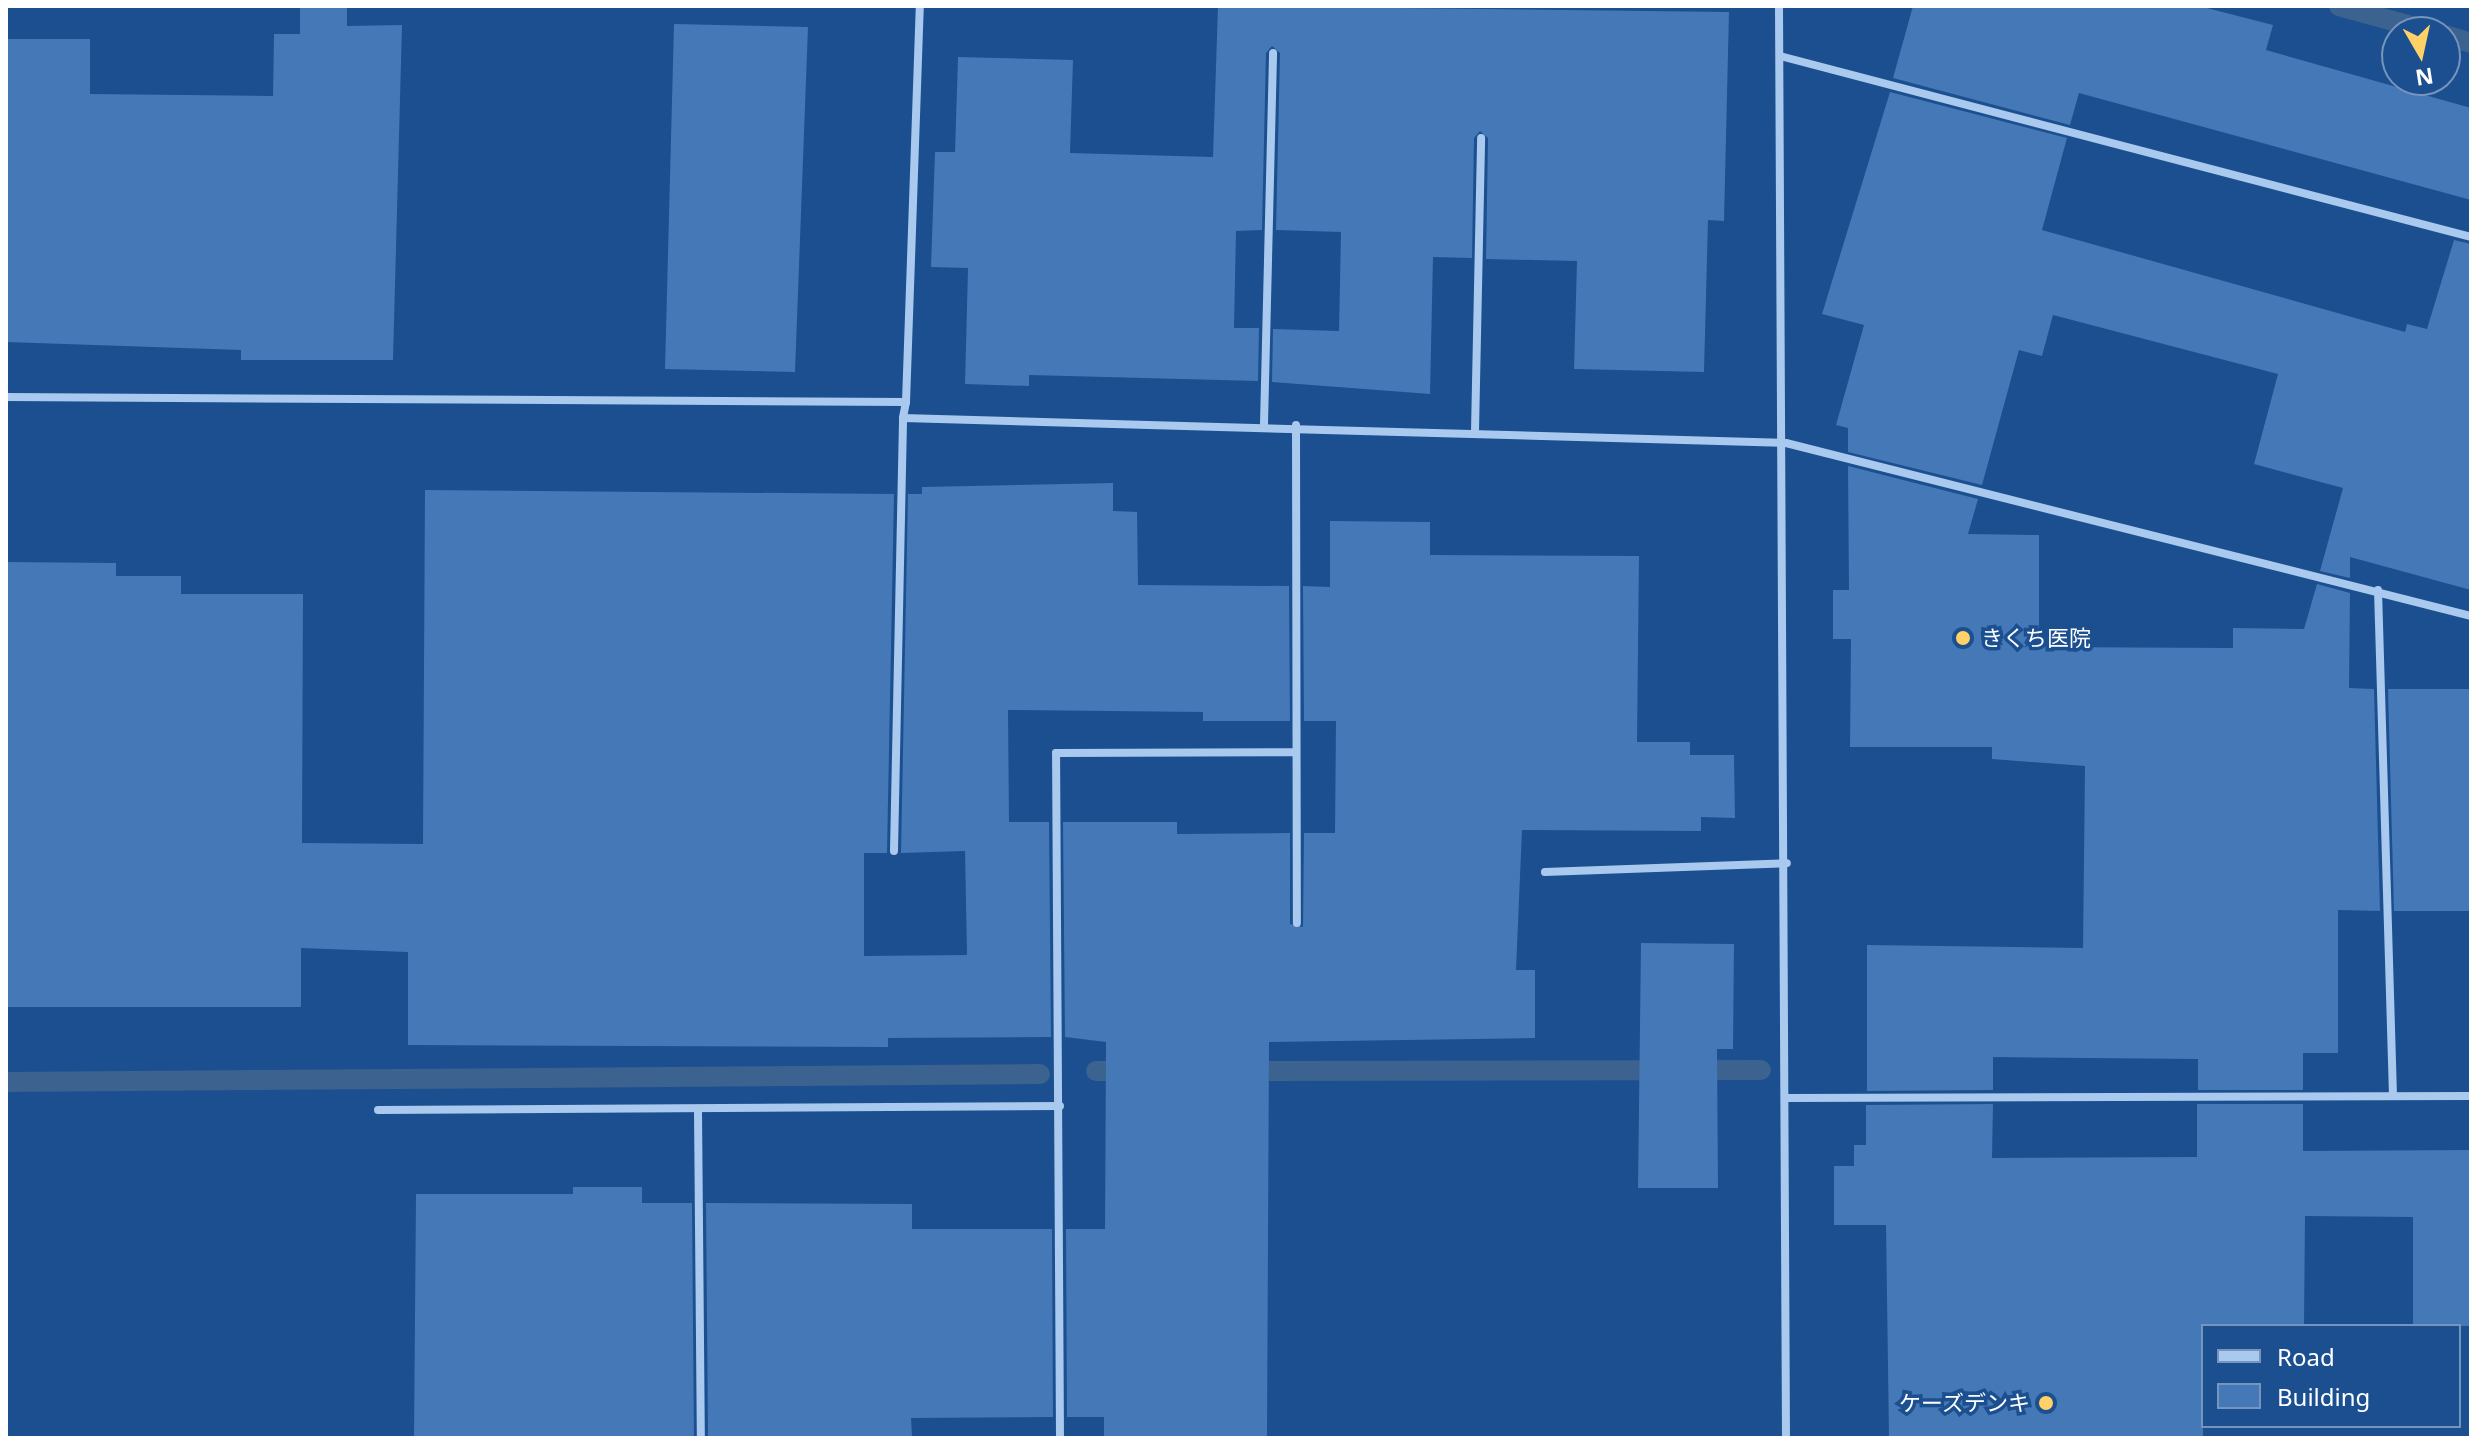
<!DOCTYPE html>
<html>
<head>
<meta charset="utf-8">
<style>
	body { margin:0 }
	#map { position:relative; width:2477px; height:1444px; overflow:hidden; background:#1b4f8f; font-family:"Noto Sans","Noto Sans JP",sans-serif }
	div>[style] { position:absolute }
	.stream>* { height:20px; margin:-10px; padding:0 10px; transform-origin:10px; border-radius:10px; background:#3c6290 }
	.building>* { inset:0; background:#4478b7 }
	.street>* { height:8px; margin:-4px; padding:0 4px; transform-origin:4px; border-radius:4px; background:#a9c9ee }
	.dots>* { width:22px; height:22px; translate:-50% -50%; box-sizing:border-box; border:4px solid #1b4f8f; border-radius:50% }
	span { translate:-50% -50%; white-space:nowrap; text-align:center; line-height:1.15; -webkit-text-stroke:7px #1b4f8f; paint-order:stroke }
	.poi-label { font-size:22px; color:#fff }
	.left { translate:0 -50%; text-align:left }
	.right { translate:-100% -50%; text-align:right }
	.frame { position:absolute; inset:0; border:8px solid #fff; pointer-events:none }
	.legend { position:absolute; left:2201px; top:1324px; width:260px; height:104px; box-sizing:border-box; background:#1b4f8f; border:2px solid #7695bc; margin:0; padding:10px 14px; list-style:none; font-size:24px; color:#fff }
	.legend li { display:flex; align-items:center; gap:16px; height:40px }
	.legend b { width:40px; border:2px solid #7695bc }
	.north { position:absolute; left:2381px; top:16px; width:80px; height:80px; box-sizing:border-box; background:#1b4f8f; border:2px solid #7695bc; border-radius:50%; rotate:171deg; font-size:22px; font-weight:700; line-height:32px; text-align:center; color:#fff }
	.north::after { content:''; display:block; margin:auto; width:28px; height:36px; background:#ffd166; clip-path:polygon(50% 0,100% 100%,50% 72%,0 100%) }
</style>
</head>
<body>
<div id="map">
	<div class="stream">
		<div style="left:2339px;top:6px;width:98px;rotate:15.5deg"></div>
		<div style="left:2445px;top:35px;width:27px;rotate:17deg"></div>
		<div style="left:1096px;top:1071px;width:37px"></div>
		<div style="left:1245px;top:1071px;width:516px;rotate:-0.11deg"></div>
		<div style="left:6px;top:1082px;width:1034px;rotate:-0.44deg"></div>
	</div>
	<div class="building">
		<div style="clip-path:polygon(300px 6px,347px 6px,347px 26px,402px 25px,393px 360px,241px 360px,241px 350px,6px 342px,6px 39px,90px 39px,90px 94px,273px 96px,274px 34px,300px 34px)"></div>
		<div style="clip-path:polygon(1218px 6px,1729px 12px,1724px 221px,1708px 220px,1704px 372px,1574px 369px,1577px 261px,1486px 259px,1488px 138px,1480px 131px,1474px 138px,1472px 258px,1433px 257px,1430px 394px,1272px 382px,1273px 329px,1339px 331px,1341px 232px,1276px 230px,1280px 53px,1272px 46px,1266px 53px,1262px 230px,1236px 231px,1234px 328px,1259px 328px,1258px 381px,1029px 375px,1029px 386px,965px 384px,968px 268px,931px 267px,935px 152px,955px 152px,958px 57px,1073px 60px,1070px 153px,1213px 157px)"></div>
		<div style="clip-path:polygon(1913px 6px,2199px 6px,2273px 25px,2266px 50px,2471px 108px,2471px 200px,2079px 93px,2070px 125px,1893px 78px)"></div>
		<div style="clip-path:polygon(674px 24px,808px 27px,795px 372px,665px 369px)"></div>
		<div style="clip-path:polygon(1890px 92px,2067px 138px,2042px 230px,2405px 332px,2407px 324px,2427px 329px,2454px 240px,2471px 244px,2471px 590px,2350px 557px,2350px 578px,2320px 571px,2343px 488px,2254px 464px,2278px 374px,2053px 315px,2042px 356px,2019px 350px,1982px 485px,1848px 452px,1848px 428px,1836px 425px,1864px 325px,1822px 314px)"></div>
		<div style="clip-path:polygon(1848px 466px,1978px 499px,1968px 534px,2039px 535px,2039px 647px,2233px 648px,2233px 628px,2304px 629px,2317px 584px,2350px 593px,2349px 688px,2374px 689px,2380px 911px,2338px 910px,2338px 1053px,2303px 1053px,2303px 1090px,2198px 1090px,2198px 1059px,1993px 1057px,1993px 1090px,1867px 1091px,1867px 945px,2083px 948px,2085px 766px,1992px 759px,1992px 747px,1850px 747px,1851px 639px,1833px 639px,1833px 590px,1849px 590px)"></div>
		<div style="clip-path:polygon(1113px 483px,1113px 511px,1137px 512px,1138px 585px,1289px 586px,1290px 721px,1203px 721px,1203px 712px,1008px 710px,1009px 822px,1049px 822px,1051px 1037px,888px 1038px,888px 1047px,408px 1045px,408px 952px,301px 948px,301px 1007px,6px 1007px,6px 562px,116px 563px,116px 576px,181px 576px,181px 594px,303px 594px,302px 843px,423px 844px,425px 490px,894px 494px,887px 853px,864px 853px,864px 956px,967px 955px,965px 851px,901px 853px,908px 494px,922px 494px,922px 487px)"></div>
		<div style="clip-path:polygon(1330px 521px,1430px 522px,1430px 555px,1639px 556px,1637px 742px,1690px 742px,1690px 755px,1734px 755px,1735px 818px,1701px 817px,1701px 831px,1522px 830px,1516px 970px,1535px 970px,1535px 1038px,1269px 1042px,1267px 1438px,1104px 1438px,1104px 1417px,1067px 1417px,1066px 1229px,1105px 1229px,1106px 1042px,1065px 1037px,1063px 822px,1177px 822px,1177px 834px,1290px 833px,1290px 924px,1303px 927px,1304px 833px,1335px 833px,1336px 721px,1304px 721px,1303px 586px,1330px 587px)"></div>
		<div style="clip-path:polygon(2388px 689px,2471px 689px,2471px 911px,2394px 911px)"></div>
		<div style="clip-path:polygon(1641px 943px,1734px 944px,1733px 1049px,1717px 1049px,1718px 1188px,1638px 1188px)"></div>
		<div style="clip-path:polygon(1993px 1104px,1992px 1158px,2197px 1157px,2197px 1104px,2303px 1104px,2303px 1151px,2471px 1150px,2471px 1326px,2413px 1326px,2413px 1217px,2305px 1216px,2304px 1326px,2203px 1326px,2203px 1438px,1889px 1438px,1886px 1225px,1834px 1225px,1834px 1166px,1854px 1166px,1854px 1145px,1866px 1145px,1866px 1105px)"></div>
		<div style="clip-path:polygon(573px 1187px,642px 1187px,642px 1203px,692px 1203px,694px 1438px,414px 1438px,416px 1194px,573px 1194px)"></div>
		<div style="clip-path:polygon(706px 1203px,912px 1204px,912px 1229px,1052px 1229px,1053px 1417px,911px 1418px,912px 1436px,708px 1438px)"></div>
	</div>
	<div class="street">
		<div style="left:1779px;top:6px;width:1432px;rotate:89.72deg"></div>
		<div style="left:1780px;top:56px;width:714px;rotate:14.68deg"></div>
		<div style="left:6px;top:397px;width:900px;rotate:0.32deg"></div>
		<div style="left:906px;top:402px;width:16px;rotate:101deg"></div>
		<div style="left:903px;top:418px;width:883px;rotate:1.62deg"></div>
		<div style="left:1786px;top:443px;width:707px;rotate:14.17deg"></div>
		<div style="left:906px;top:402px;width:396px;rotate:-88deg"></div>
		<div style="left:1264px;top:424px;width:371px;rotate:-88.6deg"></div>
		<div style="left:1296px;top:425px;width:498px;rotate:89.9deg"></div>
		<div style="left:1475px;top:431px;width:293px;rotate:-88.8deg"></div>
		<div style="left:2378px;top:590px;width:506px;rotate:88.3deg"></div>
		<div style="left:894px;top:851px;width:433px;rotate:-88.8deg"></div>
		<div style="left:1545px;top:872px;width:242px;rotate:-2.1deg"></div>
		<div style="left:1786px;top:1098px;width:685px;rotate:-0.17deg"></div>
		<div style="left:378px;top:1110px;width:682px;rotate:-0.34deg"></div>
		<div style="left:698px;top:1111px;width:327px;rotate:89.5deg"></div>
		<div style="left:1060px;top:1438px;width:685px;rotate:-90.33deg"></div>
		<div style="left:1056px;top:753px;width:240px;rotate:-0.2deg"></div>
	</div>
	<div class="dots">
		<div style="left:1963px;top:638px;background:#ffd166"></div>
		<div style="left:2046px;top:1403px;background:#ffd166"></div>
	</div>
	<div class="poi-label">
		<span class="left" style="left:1981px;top:638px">きくち医院</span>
		<span class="right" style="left:2030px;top:1403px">ケーズデンキ</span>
	</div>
	<div class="frame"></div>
	<ul class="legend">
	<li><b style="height:10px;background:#a9c9ee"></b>Road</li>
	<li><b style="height:22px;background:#4478b7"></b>Building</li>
	</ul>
	<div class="north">N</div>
</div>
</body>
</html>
